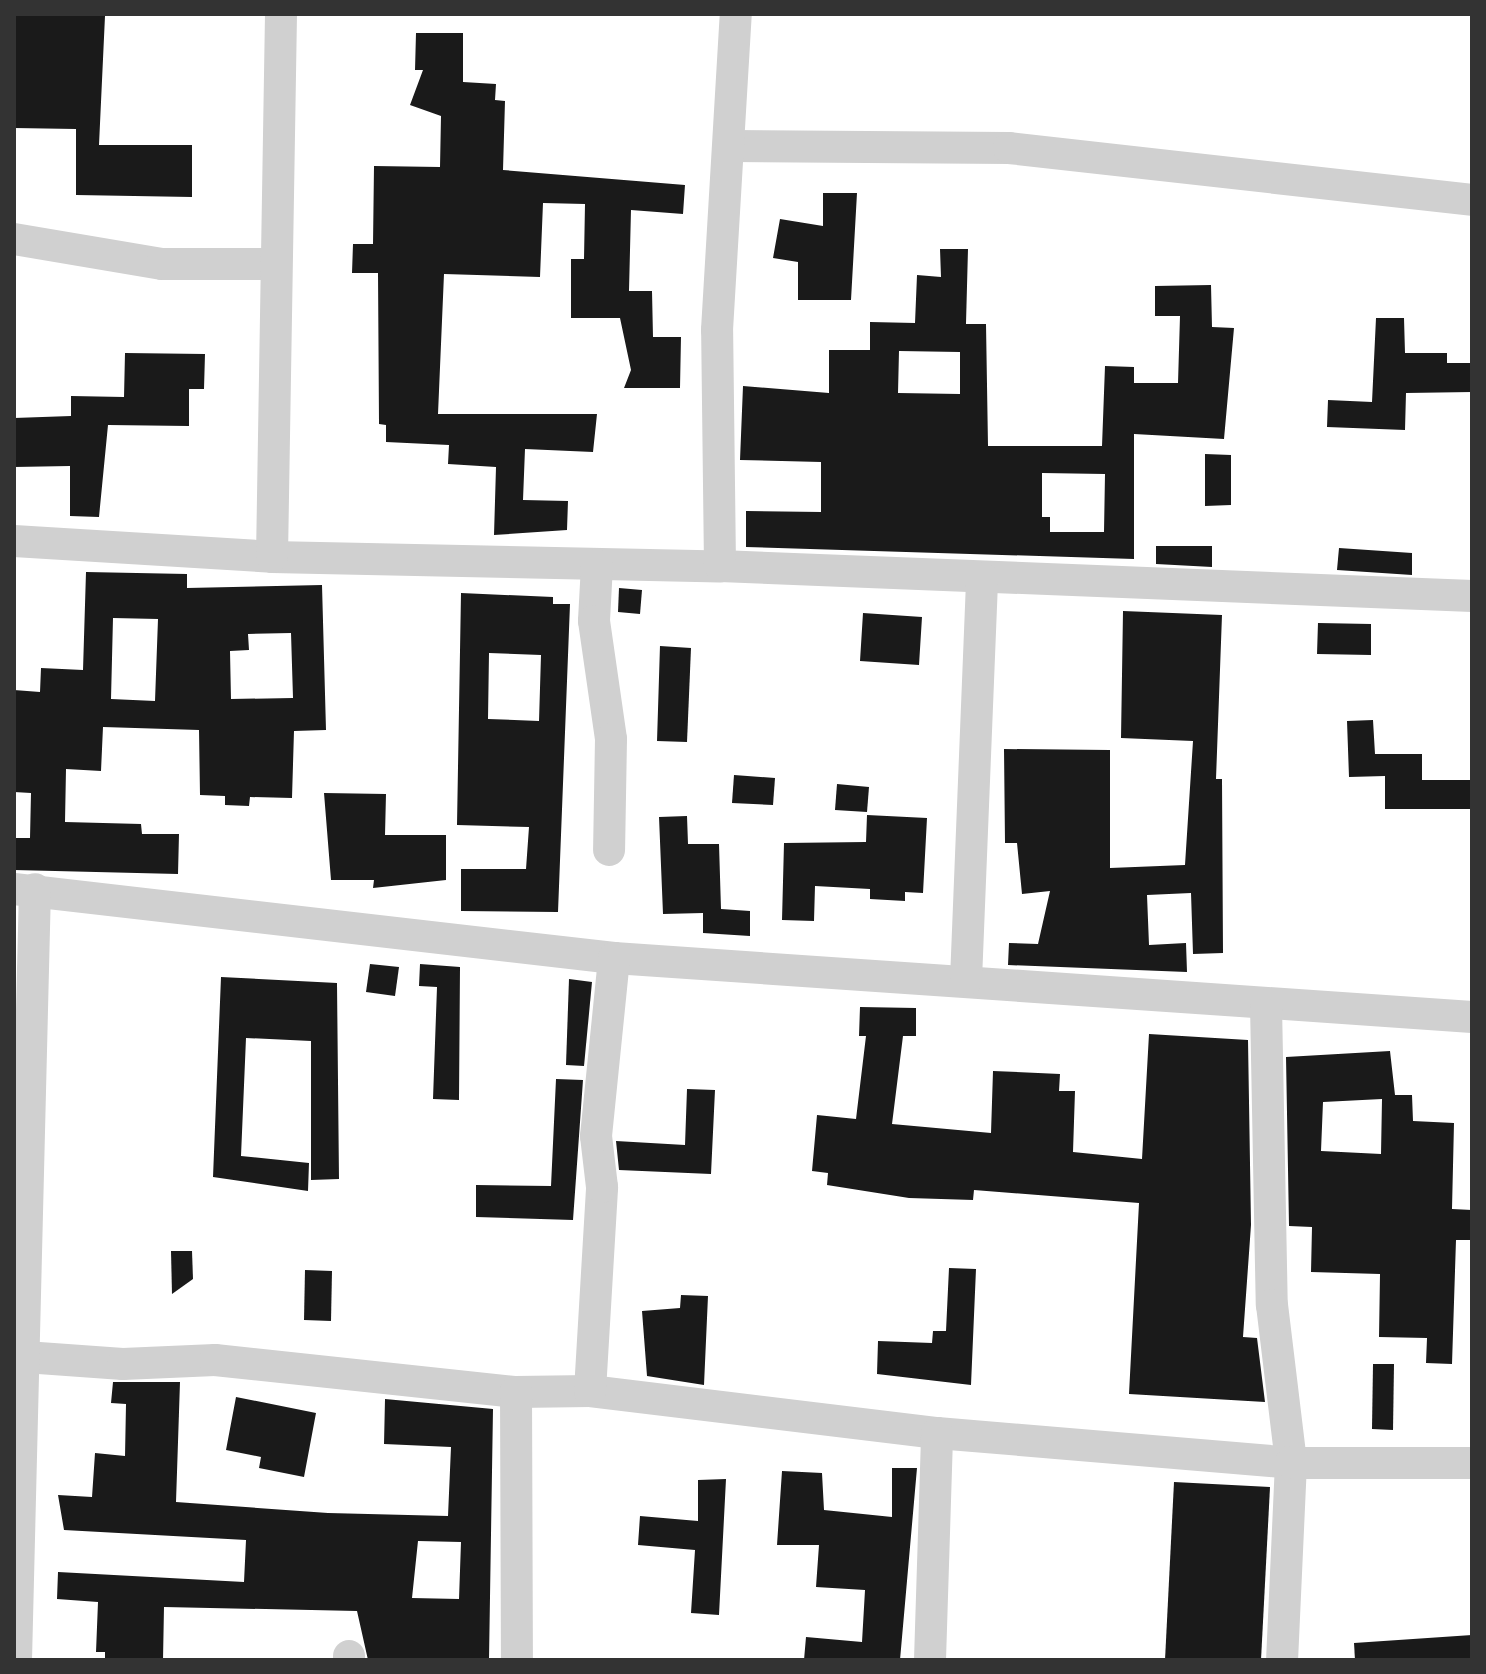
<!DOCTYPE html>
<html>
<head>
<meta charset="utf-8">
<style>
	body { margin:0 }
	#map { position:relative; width:1486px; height:1674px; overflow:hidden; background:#fff; font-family:"Nunito Sans",sans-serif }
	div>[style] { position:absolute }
	.building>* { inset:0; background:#1a1a1a }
	.minor>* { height:32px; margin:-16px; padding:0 16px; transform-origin:16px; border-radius:16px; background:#d0d0d0 }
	span { translate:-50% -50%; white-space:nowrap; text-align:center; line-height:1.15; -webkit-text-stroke:8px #fff; paint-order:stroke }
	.frame { position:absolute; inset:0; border:16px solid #333; pointer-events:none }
</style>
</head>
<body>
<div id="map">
	<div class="building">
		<div style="clip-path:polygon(14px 16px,105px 16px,99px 145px,192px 145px,192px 197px,76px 195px,76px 129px,14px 128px)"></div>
		<div style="clip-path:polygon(416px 33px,463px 33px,463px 82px,496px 84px,495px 100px,505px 101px,503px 170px,685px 185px,683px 214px,631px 210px,629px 291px,652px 291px,653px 337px,681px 337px,680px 388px,624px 388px,631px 370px,620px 318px,571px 318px,571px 259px,584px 259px,585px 204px,543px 203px,540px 277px,444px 274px,438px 414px,597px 414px,593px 452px,525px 449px,523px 500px,568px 501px,567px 530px,494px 535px,496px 467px,448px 464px,449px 445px,386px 442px,386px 425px,379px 424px,378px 273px,352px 273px,353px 244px,373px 244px,374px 166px,440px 167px,441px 116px,410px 105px,423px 70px,415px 70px)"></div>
		<div style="clip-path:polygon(823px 193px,857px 193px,851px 300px,798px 300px,798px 262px,773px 258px,780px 219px,823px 226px)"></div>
		<div style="clip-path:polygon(evenodd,940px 249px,968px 249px,966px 324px,986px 324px,988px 446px,1102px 446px,1105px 366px,1134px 367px,1134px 383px,1178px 383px,1180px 316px,1155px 316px,1155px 286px,1211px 285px,1212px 327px,1234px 328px,1224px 439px,1134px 434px,1134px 559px,746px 547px,746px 511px,821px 512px,821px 462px,740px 460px,743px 386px,829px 393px,829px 350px,870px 350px,870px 322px,915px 323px,917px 275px,941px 277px,940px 249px,899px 351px,960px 352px,960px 394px,898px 393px,899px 351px,940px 249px,1042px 473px,1105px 474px,1104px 532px,1050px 532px,1050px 517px,1042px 517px,1042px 473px)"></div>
		<div style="clip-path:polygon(1376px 318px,1404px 318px,1405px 353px,1447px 353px,1447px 363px,1472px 363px,1472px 392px,1406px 393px,1405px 430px,1327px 427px,1328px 400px,1372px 402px)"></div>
		<div style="clip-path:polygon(125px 353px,205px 354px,204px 389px,189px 389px,189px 426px,108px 425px,99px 517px,70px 516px,70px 466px,14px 467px,14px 418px,71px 416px,71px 396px,124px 397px)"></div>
		<div style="clip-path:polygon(1205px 454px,1231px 455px,1231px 505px,1205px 506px)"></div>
		<div style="clip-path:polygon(1156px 546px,1212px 546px,1212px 567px,1156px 564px)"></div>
		<div style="clip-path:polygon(1339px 548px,1412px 553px,1412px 575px,1337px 570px)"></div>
		<div style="clip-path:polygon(evenodd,86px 572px,187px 574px,187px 588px,322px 585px,326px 730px,294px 731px,292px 798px,250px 797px,249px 806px,225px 805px,225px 796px,200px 795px,199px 730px,103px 727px,101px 771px,66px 769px,65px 822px,141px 824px,142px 834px,179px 834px,178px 874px,14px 870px,14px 838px,30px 838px,31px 793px,14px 792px,14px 690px,40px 692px,41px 668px,83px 670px,86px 572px,113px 618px,158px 619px,155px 701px,111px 699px,113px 618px,86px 572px,291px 633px,293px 698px,231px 699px,230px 651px,249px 650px,248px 634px,291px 633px)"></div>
		<div style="clip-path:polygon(619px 588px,642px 590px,640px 614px,618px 612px)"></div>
		<div style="clip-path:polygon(evenodd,461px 593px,553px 597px,553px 604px,570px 604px,558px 912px,461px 911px,461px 869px,526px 869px,529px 827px,457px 825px,461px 593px,489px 653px,541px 655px,539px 721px,488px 719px,489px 653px)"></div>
		<div style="clip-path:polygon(1123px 611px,1222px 615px,1216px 779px,1222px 779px,1223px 953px,1193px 954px,1191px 893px,1147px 895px,1149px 945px,1186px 943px,1187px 972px,1008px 965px,1009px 943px,1038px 944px,1050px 891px,1022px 894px,1017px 843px,1005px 843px,1004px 749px,1110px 750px,1110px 868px,1185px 865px,1193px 741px,1121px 738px)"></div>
		<div style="clip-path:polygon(863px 613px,922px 617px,919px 665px,860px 661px)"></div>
		<div style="clip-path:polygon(1318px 623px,1371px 624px,1371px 655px,1317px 654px)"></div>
		<div style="clip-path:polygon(660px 646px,691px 648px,687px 742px,657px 741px)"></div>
		<div style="clip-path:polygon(1373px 720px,1375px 754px,1422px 754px,1422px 780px,1472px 780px,1472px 809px,1385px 809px,1385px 776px,1349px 777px,1347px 721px)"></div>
		<div style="clip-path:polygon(734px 775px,775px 778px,773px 805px,732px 803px)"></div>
		<div style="clip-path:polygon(837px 784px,869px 787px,867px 812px,835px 810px)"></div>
		<div style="clip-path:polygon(324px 793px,386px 794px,385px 835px,446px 835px,446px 880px,373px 888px,374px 880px,331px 880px)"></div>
		<div style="clip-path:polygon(867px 815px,927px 818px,923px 893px,905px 892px,905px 901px,870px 899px,870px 889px,815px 886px,814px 921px,782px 920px,784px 843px,866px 842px)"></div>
		<div style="clip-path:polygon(687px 816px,688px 844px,719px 844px,721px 909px,750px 911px,750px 936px,703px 933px,703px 913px,663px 914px,659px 817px)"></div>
		<div style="clip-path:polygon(370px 964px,399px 967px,395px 996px,366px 992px)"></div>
		<div style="clip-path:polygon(420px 964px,460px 967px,459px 1100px,433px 1099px,437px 987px,419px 986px)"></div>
		<div style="clip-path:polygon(221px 977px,337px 983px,339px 1179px,311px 1180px,311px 1041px,246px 1038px,241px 1156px,309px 1163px,308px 1191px,213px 1177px)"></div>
		<div style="clip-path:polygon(569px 979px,592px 982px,584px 1066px,566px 1065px)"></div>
		<div style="clip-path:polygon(860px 1007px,916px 1008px,916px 1036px,903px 1036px,892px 1124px,991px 1133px,993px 1071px,1060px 1074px,1059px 1091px,1075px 1091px,1073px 1152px,1142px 1159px,1149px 1034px,1248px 1040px,1251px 1225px,1243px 1337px,1257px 1338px,1265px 1402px,1129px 1394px,1139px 1203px,974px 1190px,973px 1200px,909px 1198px,827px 1185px,828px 1173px,812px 1171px,817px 1115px,856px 1119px,866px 1036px,859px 1036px)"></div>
		<div style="clip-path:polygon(evenodd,1390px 1051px,1395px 1095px,1412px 1095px,1413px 1121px,1454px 1123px,1452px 1209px,1472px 1210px,1472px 1240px,1456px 1240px,1452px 1364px,1426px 1363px,1427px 1338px,1379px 1337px,1380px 1274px,1311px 1272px,1312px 1227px,1289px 1226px,1286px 1057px,1390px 1051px,1382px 1099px,1381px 1154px,1321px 1151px,1323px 1102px,1382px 1099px)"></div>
		<div style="clip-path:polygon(556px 1079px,583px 1080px,573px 1220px,476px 1217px,476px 1185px,551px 1186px)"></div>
		<div style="clip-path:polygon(687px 1089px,715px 1090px,711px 1174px,619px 1170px,616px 1141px,685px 1145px)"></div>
		<div style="clip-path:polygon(171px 1251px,192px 1251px,193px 1279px,172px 1294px)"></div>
		<div style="clip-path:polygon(949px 1268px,976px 1269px,971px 1385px,877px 1374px,878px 1341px,932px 1343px,933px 1331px,946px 1331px)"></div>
		<div style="clip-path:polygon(305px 1270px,332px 1271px,331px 1321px,304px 1320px)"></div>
		<div style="clip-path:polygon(681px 1295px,708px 1296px,704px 1385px,647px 1376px,642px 1311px,680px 1308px)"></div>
		<div style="clip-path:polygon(1373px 1364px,1394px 1364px,1393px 1430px,1372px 1429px)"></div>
		<div style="clip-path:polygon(evenodd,113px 1382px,180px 1382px,176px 1502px,328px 1513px,448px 1516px,451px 1447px,384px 1444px,385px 1399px,493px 1409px,489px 1660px,368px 1660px,357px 1611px,164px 1607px,163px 1660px,105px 1660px,105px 1652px,96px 1652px,98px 1602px,57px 1599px,58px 1572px,244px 1582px,246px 1540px,64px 1530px,58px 1495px,92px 1497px,95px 1453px,125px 1456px,126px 1404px,111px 1403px,113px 1382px,418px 1541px,461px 1542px,459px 1599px,412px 1598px,418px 1541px)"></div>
		<div style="clip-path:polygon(236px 1397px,316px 1413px,304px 1477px,259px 1468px,261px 1457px,226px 1450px)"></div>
		<div style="clip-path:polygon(892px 1468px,917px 1468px,900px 1660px,804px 1660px,806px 1637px,862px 1642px,865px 1590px,816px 1587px,819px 1545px,777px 1545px,782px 1471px,822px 1473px,824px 1510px,892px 1517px)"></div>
		<div style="clip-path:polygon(726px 1479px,719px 1615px,691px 1613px,695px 1550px,638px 1545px,640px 1516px,698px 1521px,698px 1480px)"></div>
		<div style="clip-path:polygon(1174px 1482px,1270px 1487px,1261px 1660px,1165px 1660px)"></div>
		<div style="clip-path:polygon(1472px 1635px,1472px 1660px,1355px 1660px,1354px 1643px)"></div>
	</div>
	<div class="minor">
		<div style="left:731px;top:146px;width:278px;rotate:0.4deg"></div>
		<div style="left:1009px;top:148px;width:466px;rotate:6.4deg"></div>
		<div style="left:14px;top:239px;width:150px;rotate:9.6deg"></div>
		<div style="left:162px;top:264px;width:112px"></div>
		<div style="left:14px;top:541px;width:258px;rotate:3.5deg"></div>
		<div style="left:272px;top:557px;width:448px;rotate:1.2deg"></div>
		<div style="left:720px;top:566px;width:753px;rotate:2.28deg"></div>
		<div style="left:272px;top:557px;width:543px;rotate:-89.05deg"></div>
		<div style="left:597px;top:565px;width:56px;rotate:93.1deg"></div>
		<div style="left:594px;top:621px;width:119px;rotate:81.8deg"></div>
		<div style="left:611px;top:739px;width:111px;rotate:91deg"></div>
		<div style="left:720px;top:566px;width:236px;rotate:-90.7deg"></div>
		<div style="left:717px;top:330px;width:317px;rotate:-86.6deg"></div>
		<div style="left:14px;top:889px;width:604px;rotate:6.56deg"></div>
		<div style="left:614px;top:958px;width:860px;rotate:3.93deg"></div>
		<div style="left:966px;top:980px;width:402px;rotate:-87.7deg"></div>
		<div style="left:1266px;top:1005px;width:300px;rotate:88.9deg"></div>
		<div style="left:1272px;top:1305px;width:159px;rotate:83.1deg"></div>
		<div style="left:1291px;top:1463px;width:197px;rotate:92.6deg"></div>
		<div style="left:25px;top:1357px;width:98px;rotate:4.1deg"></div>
		<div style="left:123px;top:1364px;width:92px;rotate:-2.5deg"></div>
		<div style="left:215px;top:1360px;width:303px;rotate:6.1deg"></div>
		<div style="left:516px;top:1392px;width:74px;rotate:-0.8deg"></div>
		<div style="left:590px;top:1391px;width:350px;rotate:6.9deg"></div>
		<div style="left:937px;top:1433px;width:355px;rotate:4.8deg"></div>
		<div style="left:1291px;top:1463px;width:181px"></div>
		<div style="left:590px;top:1391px;width:204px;rotate:-86.6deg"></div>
		<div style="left:602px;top:1187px;width:51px;rotate:-96.7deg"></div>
		<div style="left:596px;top:1136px;width:179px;rotate:-84.2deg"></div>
		<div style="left:516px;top:1392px;width:268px;rotate:89.8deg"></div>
		<div style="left:16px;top:1660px;width:771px;rotate:-88.59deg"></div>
		<div style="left:349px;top:1660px;width:4px;rotate:-90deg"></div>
		<div style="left:930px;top:1660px;width:227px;rotate:-88.2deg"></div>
	</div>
	<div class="frame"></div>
</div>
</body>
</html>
